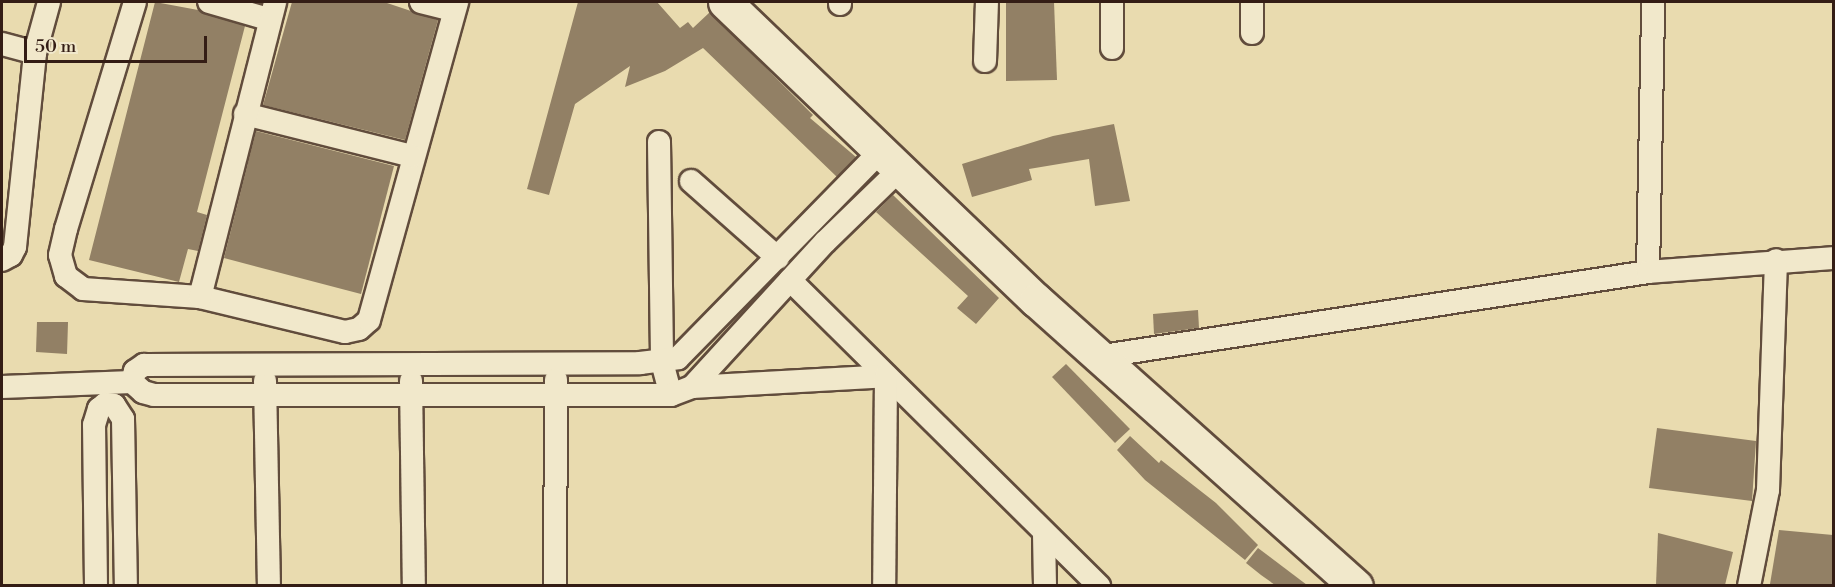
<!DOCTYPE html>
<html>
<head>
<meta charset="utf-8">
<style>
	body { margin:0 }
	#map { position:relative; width:1835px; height:587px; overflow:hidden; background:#e9dbaf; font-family:"Libre Bodoni",serif }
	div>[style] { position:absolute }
	.building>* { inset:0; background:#928065 }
	.roads { filter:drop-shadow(2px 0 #614c3c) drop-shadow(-2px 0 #614c3c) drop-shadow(0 2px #614c3c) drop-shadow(0 -2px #614c3c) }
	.street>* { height:22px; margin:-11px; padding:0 11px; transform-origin:11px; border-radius:11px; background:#f1e8cb }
	.secondary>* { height:33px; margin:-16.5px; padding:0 16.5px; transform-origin:16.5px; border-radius:16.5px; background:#f1e8cb }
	span { translate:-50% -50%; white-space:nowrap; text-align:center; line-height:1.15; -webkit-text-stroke:5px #f1e8cb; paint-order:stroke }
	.frame { position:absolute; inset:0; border:3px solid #341d15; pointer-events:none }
	.scale { position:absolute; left:24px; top:36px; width:183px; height:27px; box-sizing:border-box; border:3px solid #341d15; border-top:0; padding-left:8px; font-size:18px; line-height:21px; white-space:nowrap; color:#341d15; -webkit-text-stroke:4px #f1e8cb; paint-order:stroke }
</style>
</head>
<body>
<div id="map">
	<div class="building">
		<div style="clip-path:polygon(155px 2px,198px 10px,245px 26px,197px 212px,207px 215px,198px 251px,188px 249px,179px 282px,89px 260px)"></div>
		<div style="clip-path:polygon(292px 2px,384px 2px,438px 20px,405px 140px,263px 105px)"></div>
		<div style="clip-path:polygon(578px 2px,657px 2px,680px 28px,688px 22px,693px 28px,710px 12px,813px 115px,810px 118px,856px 157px,837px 177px,703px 48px,665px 71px,625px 87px,630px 66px,575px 104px,549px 195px,527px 189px)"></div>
		<div style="clip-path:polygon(1006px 2px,1054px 2px,1057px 80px,1006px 81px)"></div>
		<div style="clip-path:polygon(1114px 124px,1130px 201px,1095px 206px,1089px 159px,1029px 169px,1032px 180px,972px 197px,962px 164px,1053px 136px)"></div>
		<div style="clip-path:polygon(256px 131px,394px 166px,361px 294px,224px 258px)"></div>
		<div style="clip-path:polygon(893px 195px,999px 298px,976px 324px,957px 308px,968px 296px,876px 212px)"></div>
		<div style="clip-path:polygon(1198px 310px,1199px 328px,1154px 334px,1153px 314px)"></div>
		<div style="clip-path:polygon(37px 322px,68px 322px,67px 354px,36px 352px)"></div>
		<div style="clip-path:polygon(1066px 364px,1130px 429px,1115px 443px,1052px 377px)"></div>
		<div style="clip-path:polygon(1657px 428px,1756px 441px,1752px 501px,1649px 488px)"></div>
		<div style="clip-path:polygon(1130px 436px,1159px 463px,1161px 460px,1216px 503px,1258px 545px,1245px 560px,1145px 480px,1117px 450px)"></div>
		<div style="clip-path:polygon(1779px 530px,1833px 535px,1833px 585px,1770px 584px)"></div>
		<div style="clip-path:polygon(1658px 533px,1733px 552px,1725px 585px,1656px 585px)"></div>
		<div style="clip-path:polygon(1258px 548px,1307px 585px,1275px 585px,1261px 575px,1246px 563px)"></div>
	</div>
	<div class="roads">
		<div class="street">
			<div style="left:135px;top:2px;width:237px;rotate:106.9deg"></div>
			<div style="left:66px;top:229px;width:27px;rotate:103deg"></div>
			<div style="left:60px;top:255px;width:22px;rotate:74deg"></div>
			<div style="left:66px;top:276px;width:21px;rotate:37deg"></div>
			<div style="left:83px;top:289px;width:117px;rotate:3.9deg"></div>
			<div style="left:200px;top:297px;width:149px;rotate:13.6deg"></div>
			<div style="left:345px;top:332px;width:14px;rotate:-12deg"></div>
			<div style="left:359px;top:329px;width:13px;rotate:-42deg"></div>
			<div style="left:369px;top:320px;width:330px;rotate:-74.5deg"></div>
			<div style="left:209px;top:2px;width:61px;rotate:16.1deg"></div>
			<div style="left:421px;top:2px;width:34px;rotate:14deg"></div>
			<div style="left:840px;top:2px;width:2px;rotate:90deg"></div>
			<div style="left:1252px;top:33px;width:31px;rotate:-90deg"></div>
			<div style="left:2px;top:44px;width:34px;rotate:15deg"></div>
			<div style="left:1112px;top:48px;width:46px;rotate:-90deg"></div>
			<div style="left:985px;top:61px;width:59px;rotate:-88.1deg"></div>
			<div style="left:245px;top:114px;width:172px;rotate:14.1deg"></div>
			<div style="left:659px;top:142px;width:220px;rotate:89.2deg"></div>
			<div style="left:662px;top:362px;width:34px;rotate:75deg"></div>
			<div style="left:691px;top:181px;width:116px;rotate:41.5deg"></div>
			<div style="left:2px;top:260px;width:10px;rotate:-29deg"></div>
			<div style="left:11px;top:255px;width:9px;rotate:-63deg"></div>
			<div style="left:15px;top:247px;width:195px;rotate:-84.1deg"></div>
			<div style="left:35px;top:53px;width:53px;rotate:-74.6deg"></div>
			<div style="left:1648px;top:272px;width:270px;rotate:-88.9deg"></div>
			<div style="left:790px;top:280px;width:435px;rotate:44.7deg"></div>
			<div style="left:200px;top:297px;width:304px;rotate:-75.7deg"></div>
			<div style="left:1103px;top:356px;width:551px;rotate:-8.76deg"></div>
			<div style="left:1648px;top:272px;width:187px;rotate:-4.3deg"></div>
			<div style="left:265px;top:381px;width:205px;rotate:88.9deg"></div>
			<div style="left:411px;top:381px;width:205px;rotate:89.2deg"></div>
			<div style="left:132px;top:382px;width:15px;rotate:42deg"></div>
			<div style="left:143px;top:392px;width:11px;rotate:15deg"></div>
			<div style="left:154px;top:395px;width:517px"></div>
			<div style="left:671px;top:395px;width:22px;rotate:-21deg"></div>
			<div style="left:692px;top:387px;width:197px;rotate:-47.5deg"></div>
			<div style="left:825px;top:242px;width:105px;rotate:-44.2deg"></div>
			<div style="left:132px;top:382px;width:11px;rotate:-75deg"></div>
			<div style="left:135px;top:371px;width:11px;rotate:-34deg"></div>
			<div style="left:144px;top:365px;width:496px;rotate:-0.2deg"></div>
			<div style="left:640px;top:363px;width:38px;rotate:-7deg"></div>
			<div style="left:678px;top:358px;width:290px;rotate:-45.6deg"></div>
			<div style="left:2px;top:387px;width:130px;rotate:-2.2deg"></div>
			<div style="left:692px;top:387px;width:194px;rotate:-3.2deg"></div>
			<div style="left:886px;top:376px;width:210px;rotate:90.5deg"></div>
			<div style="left:1044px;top:534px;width:52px;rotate:88.9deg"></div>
			<div style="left:96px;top:586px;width:161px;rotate:-90.7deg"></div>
			<div style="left:94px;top:425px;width:17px;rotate:-73deg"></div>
			<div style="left:99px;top:409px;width:8px;rotate:-40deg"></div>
			<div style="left:105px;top:404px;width:9px;rotate:6deg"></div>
			<div style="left:114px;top:405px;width:17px;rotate:57deg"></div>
			<div style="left:123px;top:419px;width:167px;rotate:89deg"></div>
			<div style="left:555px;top:586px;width:206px;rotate:-89.7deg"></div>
			<div style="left:1749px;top:586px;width:98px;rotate:-78.8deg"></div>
			<div style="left:1768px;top:490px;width:230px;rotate:-88deg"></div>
		</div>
		<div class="secondary">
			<div style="left:725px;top:2px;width:431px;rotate:43.8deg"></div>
			<div style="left:1036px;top:300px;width:429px;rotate:41.8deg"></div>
		</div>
	</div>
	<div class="frame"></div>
	<div class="scale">50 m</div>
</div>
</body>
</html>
